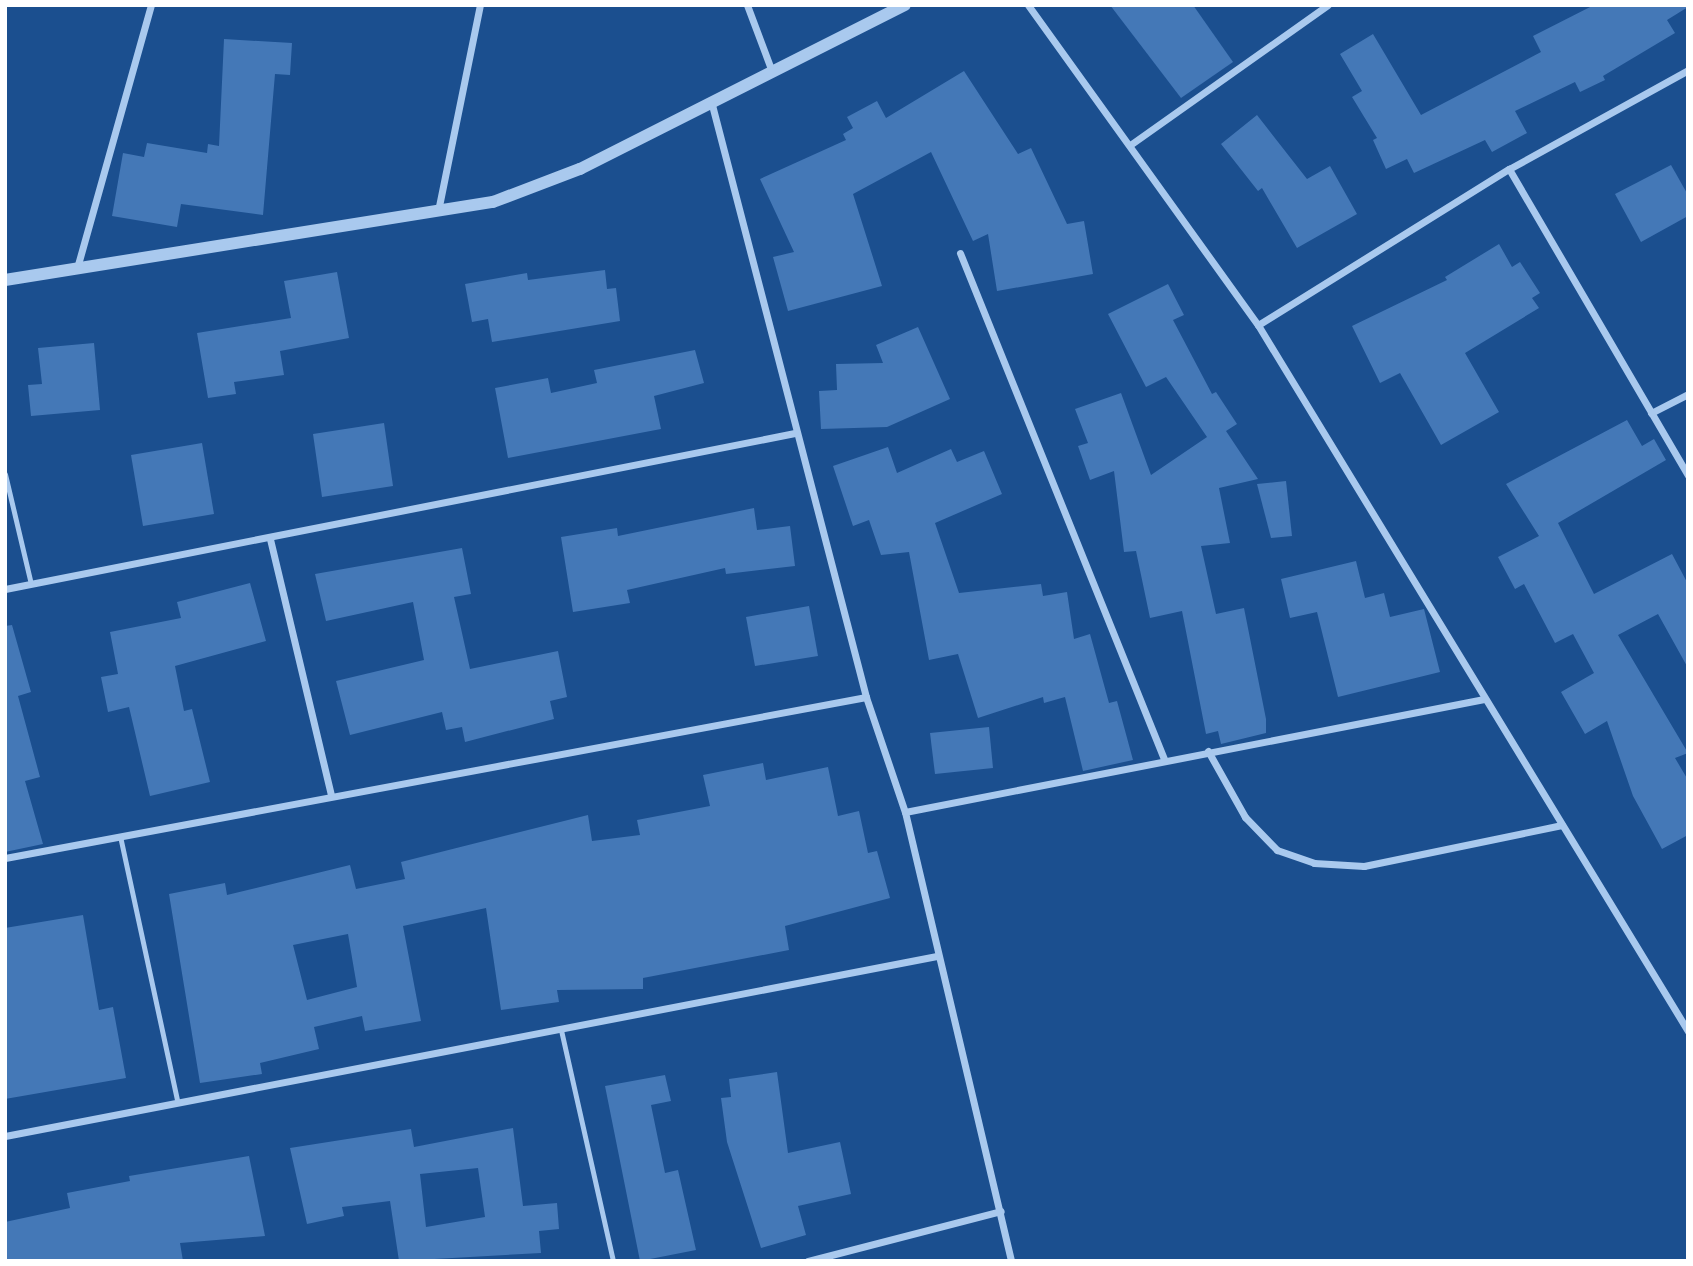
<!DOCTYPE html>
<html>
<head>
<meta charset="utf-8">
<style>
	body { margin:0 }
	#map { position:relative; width:1693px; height:1266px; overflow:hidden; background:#1b4f8f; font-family:Lato,sans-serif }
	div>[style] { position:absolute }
	.building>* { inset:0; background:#4478b7 }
	.service>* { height:5px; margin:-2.5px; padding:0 2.5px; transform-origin:2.5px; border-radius:2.5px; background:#a9c9ee }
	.minor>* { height:7px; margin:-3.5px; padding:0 3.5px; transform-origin:3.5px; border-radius:3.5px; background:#a9c9ee }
	.tertiary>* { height:12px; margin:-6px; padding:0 6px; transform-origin:6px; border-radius:6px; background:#a9c9ee }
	span { translate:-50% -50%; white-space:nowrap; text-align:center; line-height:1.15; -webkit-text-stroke:5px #1b4f8f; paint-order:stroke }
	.frame { position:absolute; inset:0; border:7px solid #fff; pointer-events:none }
</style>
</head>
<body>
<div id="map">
	<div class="building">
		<div style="clip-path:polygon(1110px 5px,1193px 5px,1233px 62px,1181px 98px)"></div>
		<div style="clip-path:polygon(1594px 5px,1688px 7px,1667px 20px,1675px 33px,1603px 76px,1605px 80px,1580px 92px,1575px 82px,1515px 111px,1527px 133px,1492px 152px,1485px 140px,1414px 173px,1407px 159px,1386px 169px,1373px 140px,1377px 138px,1352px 97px,1362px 91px,1340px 54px,1373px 34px,1421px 115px,1541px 52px,1533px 36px)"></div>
		<div style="clip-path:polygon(224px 39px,292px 43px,290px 75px,275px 74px,263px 215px,181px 204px,177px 227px,112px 216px,123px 153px,144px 157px,147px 143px,207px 153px,208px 144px,219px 146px)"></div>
		<div style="clip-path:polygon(964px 71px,1018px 154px,1031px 148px,1067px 224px,1084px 221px,1093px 274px,997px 291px,988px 234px,973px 241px,931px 152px,853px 194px,882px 286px,788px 311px,773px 257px,794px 252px,760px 179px,846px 140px,843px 134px,853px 128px,847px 117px,877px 101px,886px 118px)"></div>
		<div style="clip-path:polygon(1257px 115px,1307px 179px,1330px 166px,1357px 214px,1297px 248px,1262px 188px,1258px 191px,1221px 144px)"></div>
		<div style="clip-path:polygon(1671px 165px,1688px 195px,1688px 216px,1641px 242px,1615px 194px)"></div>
		<div style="clip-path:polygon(1499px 244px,1512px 267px,1520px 262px,1540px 293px,1532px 298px,1539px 308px,1465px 353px,1499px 412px,1441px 445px,1400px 373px,1380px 383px,1352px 326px,1447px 280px,1445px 277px)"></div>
		<div style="clip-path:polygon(605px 270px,607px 289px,616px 288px,620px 321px,492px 342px,488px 319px,472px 322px,465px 284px,527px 273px,528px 280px)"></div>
		<div style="clip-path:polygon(337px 272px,349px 338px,280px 351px,284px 375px,234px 382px,236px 394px,208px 398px,197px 333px,291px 318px,284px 281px)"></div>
		<div style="clip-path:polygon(1168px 284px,1184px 315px,1173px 320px,1212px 394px,1216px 392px,1237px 424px,1226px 431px,1258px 479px,1219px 488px,1230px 543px,1201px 546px,1216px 614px,1244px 608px,1266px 719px,1266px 733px,1221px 744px,1218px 731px,1206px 734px,1182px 611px,1150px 618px,1136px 551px,1124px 552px,1114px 471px,1090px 480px,1078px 446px,1088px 443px,1075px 409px,1121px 393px,1151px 475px,1207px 437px,1166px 377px,1146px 387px,1108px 314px)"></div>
		<div style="clip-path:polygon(918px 327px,950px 399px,887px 427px,821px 429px,819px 391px,837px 390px,836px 364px,883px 363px,876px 345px)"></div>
		<div style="clip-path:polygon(94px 343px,100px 410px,31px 416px,28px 385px,42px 384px,38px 348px)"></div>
		<div style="clip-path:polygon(695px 350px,704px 383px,654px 396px,661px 429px,508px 458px,495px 388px,548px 378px,551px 393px,597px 383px,594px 370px)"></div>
		<div style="clip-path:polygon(1627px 420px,1642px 446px,1654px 439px,1666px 460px,1558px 523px,1594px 594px,1672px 554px,1688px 584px,1688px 668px,1658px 614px,1618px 635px,1688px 753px,1675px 758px,1688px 780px,1688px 835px,1662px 849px,1633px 796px,1607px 721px,1585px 734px,1561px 692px,1594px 673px,1573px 634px,1555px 643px,1524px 584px,1515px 589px,1498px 557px,1539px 536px,1506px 484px)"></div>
		<div style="clip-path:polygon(384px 423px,393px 486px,322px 497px,313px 434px)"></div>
		<div style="clip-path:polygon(202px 443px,214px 514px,143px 526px,131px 455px)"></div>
		<div style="clip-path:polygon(888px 447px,897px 473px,951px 449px,957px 462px,984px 451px,1002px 494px,935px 523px,959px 593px,1041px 584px,1043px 596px,1067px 592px,1074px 639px,1090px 634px,1109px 703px,1117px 701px,1133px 760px,1083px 771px,1065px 697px,1044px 703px,1043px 697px,978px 718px,958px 654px,929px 660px,909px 552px,881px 555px,869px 520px,853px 526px,833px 466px)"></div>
		<div style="clip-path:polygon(1286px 481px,1292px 536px,1271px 538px,1257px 484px)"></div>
		<div style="clip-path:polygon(754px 508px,757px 530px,790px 526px,795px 566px,726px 574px,725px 568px,627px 590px,630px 603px,573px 612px,561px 537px,617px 528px,618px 536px)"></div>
		<div style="clip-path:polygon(462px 548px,471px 594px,454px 597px,470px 669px,558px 651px,567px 697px,550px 701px,554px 719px,465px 742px,462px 727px,446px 730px,442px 712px,350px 735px,336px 681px,424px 660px,413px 602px,326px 621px,315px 574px)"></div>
		<div style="clip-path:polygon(1356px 561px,1365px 598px,1384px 593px,1390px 617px,1424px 609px,1440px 672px,1338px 697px,1317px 612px,1290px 618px,1281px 579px)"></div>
		<div style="clip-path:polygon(250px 583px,266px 641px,175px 666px,184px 711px,192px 709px,210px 782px,150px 796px,129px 707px,108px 712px,101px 677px,118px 674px,110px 632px,181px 618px,177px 602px)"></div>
		<div style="clip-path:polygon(809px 606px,818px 656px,755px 666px,746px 617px)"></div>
		<div style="clip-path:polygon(12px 625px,31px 692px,18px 696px,40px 777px,25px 781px,43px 844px,5px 852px,5px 626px)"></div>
		<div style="clip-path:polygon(989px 727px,993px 768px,935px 774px,930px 733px)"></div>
		<div style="clip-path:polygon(evenodd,763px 763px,766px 780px,828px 767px,838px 816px,859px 811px,868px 853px,877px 851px,890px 898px,785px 926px,789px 950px,643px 978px,643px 989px,557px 990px,559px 1002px,501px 1010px,486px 908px,403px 926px,421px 1021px,365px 1031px,362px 1016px,314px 1027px,319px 1049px,260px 1063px,262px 1074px,200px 1083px,169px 894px,225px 883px,227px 895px,350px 865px,356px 889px,405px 879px,401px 862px,588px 815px,592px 841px,640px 835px,637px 820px,710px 806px,703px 775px,763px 763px,348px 934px,357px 987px,307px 1000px,293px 945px,348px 934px)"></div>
		<div style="clip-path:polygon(83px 915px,99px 1010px,113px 1007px,126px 1078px,5px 1099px,5px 928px)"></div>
		<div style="clip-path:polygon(777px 1072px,788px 1153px,840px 1142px,851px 1194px,798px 1206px,806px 1235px,761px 1248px,727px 1142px,721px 1098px,731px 1097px,729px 1079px)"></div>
		<div style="clip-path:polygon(665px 1075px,671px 1101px,651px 1105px,665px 1173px,678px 1170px,696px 1250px,640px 1261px,605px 1086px)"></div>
		<div style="clip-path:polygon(evenodd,513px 1128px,523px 1206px,557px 1203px,559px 1229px,539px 1231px,541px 1253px,399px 1261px,390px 1201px,342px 1207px,344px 1216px,307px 1224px,290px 1148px,411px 1129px,414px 1147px,513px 1128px,478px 1168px,485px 1217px,426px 1227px,420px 1174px,478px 1168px)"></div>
		<div style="clip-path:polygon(249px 1156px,265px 1236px,180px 1243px,183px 1261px,5px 1261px,5px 1222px,70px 1208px,67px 1193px,130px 1181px,129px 1176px)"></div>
	</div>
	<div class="service">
		<div style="left:5px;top:474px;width:113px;rotate:76.7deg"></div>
		<div style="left:120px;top:836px;width:269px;rotate:77.8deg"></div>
		<div style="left:561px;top:1030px;width:237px;rotate:77.3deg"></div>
	</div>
	<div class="minor">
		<div style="left:747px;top:5px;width:68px;rotate:69.4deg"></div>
		<div style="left:1028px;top:5px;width:394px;rotate:54.3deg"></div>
		<div style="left:1258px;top:325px;width:827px;rotate:58.66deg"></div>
		<div style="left:711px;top:101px;width:616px;rotate:75.42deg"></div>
		<div style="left:866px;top:697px;width:121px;rotate:71.3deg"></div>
		<div style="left:905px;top:812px;width:461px;rotate:76.7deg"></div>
		<div style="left:1130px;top:145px;width:242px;rotate:-35.3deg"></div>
		<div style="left:1509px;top:169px;width:355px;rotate:59.7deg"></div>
		<div style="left:438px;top:211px;width:210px;rotate:-78.5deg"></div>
		<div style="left:960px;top:253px;width:546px;rotate:68.04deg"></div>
		<div style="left:77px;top:268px;width:273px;rotate:-74.3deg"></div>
		<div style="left:1258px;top:325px;width:296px;rotate:-31.9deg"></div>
		<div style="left:1509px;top:169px;width:205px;rotate:-28.9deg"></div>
		<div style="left:1651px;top:413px;width:42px;rotate:-27.2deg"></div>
		<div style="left:270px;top:539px;width:264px;rotate:76.6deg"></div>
		<div style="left:5px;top:589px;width:805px;rotate:-11.17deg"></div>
		<div style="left:1208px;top:751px;width:76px;rotate:60.7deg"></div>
		<div style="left:1245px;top:817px;width:46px;rotate:45.9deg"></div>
		<div style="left:1277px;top:850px;width:39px;rotate:19deg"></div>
		<div style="left:1314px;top:863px;width:50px;rotate:3.4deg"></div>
		<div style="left:1364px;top:866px;width:202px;rotate:-11.7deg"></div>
		<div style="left:905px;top:812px;width:590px;rotate:-11.04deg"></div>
		<div style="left:5px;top:858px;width:876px;rotate:-10.59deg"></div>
		<div style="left:5px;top:1136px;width:949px;rotate:-10.93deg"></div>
		<div style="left:808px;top:1261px;width:199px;rotate:-14.5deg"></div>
	</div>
	<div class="tertiary">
		<div style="left:5px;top:280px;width:494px;rotate:-9.1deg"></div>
		<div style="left:493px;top:202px;width:93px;rotate:-20.8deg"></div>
		<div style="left:580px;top:169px;width:364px;rotate:-26.8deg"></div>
	</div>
	<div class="frame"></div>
</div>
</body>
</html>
